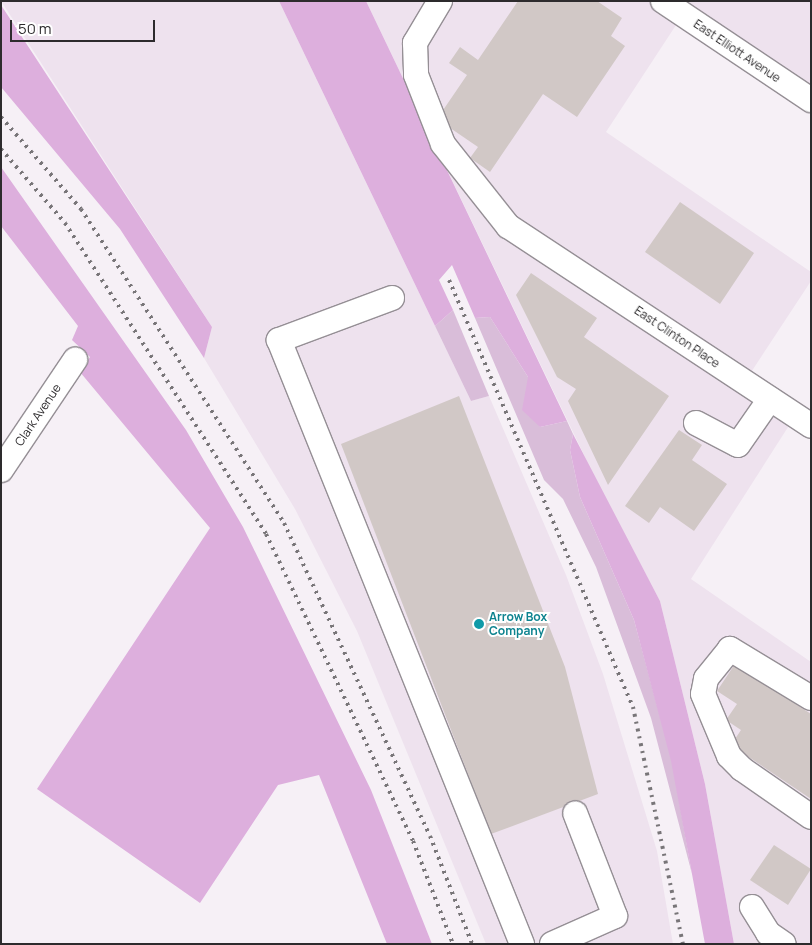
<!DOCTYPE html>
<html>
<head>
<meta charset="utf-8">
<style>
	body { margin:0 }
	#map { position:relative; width:812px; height:945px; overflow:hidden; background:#f6f0f6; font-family:Manrope,sans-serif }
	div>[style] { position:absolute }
	.built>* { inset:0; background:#eee2ee }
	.green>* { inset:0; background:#d9bdd9 }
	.forest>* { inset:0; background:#ddafdd }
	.building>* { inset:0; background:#d1c8c6 }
	.roads { filter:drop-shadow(1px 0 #958f95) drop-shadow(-1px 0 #958f95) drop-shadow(0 1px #958f95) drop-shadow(0 -1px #958f95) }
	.minor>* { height:24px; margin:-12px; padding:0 12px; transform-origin:12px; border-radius:12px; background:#fff }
	.rail>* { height:4px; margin-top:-2px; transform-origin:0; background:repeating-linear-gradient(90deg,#787578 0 2.5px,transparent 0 7.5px) }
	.dots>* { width:14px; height:14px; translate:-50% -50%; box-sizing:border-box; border:2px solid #fff; border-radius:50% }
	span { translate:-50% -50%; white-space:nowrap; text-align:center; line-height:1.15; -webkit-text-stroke:4px #fff; paint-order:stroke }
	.street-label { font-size:12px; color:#2d2b2d }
	.culture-label { font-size:12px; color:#0d838f; font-weight:700 }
	.left { translate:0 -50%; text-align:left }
	.frame { position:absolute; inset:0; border:2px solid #2d2b2d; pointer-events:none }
	.scale { position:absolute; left:10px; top:20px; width:145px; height:22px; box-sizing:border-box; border:2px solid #2d2b2d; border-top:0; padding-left:6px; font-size:15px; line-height:18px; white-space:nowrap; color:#2d2b2d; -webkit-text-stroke:4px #fff; paint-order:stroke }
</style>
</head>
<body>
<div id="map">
	<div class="built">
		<div style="clip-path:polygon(1px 1px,279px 1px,471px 401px,489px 396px,566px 575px,603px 674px,657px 851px,673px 944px,486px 944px,357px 631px,295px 509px,204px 358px,212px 327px)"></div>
		<div style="clip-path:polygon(366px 1px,648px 1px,678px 22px,606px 132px,811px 272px,811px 281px,740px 389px,790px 424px,691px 579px,811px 662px,811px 944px,734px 944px,705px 784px,660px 601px,597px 482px)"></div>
		<div style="clip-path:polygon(680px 1px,811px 1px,811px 90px)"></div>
	</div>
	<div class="green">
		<div style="clip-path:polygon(453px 310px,489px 396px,471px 401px,435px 326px)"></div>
		<div style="clip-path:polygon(490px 317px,528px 377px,540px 427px,567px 421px,573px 434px,570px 450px,580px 497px,634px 620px,672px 761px,692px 874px,651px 718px,596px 567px,563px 499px,544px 480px,475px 318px)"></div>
	</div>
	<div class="forest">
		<div style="clip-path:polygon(279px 1px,366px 1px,567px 421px,540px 427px,522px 410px,528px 377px,490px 317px,475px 318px,452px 265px,439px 280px,453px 310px,435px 326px)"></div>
		<div style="clip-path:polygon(1px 5px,212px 327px,204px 358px,120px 229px,1px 87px)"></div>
		<div style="clip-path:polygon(1px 167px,186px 430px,243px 527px,371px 790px,432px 944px,387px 944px,319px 775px,278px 785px,200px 903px,37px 789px,210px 528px,80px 372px,90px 357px,72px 340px,78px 326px,1px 226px)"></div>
		<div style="clip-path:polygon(573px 434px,660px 601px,705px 784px,734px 944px,705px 944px,671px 761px,634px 620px,580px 497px,570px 450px)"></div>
	</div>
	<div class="building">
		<div style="clip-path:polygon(518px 1px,597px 1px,622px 18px,611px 36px,625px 46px,577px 117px,543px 94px,490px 172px,470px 158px,478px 147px,437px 119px,467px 75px,449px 63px,460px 47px,478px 60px)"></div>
		<div style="clip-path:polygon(680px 202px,754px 253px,720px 304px,645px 252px)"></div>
		<div style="clip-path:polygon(531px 273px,597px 318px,584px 337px,669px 396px,608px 485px,568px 401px,576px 389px,557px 377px,516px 295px)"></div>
		<div style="clip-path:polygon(459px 396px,565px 667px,598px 794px,491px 834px,341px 444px)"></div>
		<div style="clip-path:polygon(679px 430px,702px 445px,692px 460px,727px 484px,694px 531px,660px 507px,649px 523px,625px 506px)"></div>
		<div style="clip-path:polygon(735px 664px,811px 714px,811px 799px,731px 745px,741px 730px,726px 720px,737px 704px,717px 691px)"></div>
		<div style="clip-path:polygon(774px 845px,811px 869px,788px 905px,750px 880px)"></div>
	</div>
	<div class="roads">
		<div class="minor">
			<div style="left:440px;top:1px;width:49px;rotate:120.8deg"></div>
			<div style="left:415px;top:43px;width:32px;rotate:88deg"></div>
			<div style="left:416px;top:75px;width:74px;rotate:68.6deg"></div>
			<div style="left:443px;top:144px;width:105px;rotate:51.6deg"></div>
			<div style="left:508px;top:226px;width:363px;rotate:33.4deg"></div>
			<div style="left:663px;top:1px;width:178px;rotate:33.8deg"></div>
			<div style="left:392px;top:298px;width:121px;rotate:159.6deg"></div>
			<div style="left:279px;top:340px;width:651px;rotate:68.08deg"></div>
			<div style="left:696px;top:423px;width:47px;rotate:27.6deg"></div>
			<div style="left:738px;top:445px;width:56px;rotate:-55.2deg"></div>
			<div style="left:1px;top:470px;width:133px;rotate:-56.1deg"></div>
			<div style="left:811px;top:698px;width:95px;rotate:-148.8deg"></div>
			<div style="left:730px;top:649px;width:38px;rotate:129deg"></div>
			<div style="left:706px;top:679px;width:15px;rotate:101deg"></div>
			<div style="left:703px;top:694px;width:67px;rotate:67.2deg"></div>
			<div style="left:729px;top:756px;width:18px;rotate:45deg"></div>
			<div style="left:742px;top:769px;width:84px;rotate:34.8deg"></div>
			<div style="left:752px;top:907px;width:31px;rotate:58deg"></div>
			<div style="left:768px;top:933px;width:19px;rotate:35deg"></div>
			<div style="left:552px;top:944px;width:69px;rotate:-24deg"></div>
			<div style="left:615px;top:916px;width:110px;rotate:-111.2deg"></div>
		</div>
	</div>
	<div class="rail">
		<div style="left:1px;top:117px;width:122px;rotate:49deg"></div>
		<div style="left:81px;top:209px;width:374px;rotate:57.1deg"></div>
		<div style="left:284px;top:523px;width:345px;rotate:65deg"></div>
		<div style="left:430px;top:836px;width:116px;rotate:68.7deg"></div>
		<div style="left:1px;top:149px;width:98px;rotate:49.1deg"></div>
		<div style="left:65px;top:223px;width:370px;rotate:57.1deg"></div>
		<div style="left:266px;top:534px;width:340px;rotate:64.4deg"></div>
		<div style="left:413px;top:841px;width:110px;rotate:68.8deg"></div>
		<div style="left:449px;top:280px;width:465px;rotate:66.7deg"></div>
		<div style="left:633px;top:707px;width:242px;rotate:78.1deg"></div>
	</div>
	<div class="dots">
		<div style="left:479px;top:624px;background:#0f9aa8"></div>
	</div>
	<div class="street-label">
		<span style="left:737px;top:51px;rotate:34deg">East Elliott Avenue</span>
		<span style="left:677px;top:337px;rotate:34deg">East Clinton Place</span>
		<span style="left:38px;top:415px;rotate:-56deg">Clark Avenue</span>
	</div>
	<div class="culture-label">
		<span class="left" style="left:489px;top:624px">Arrow Box<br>Company</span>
	</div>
	<div class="frame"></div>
	<div class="scale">50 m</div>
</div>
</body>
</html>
